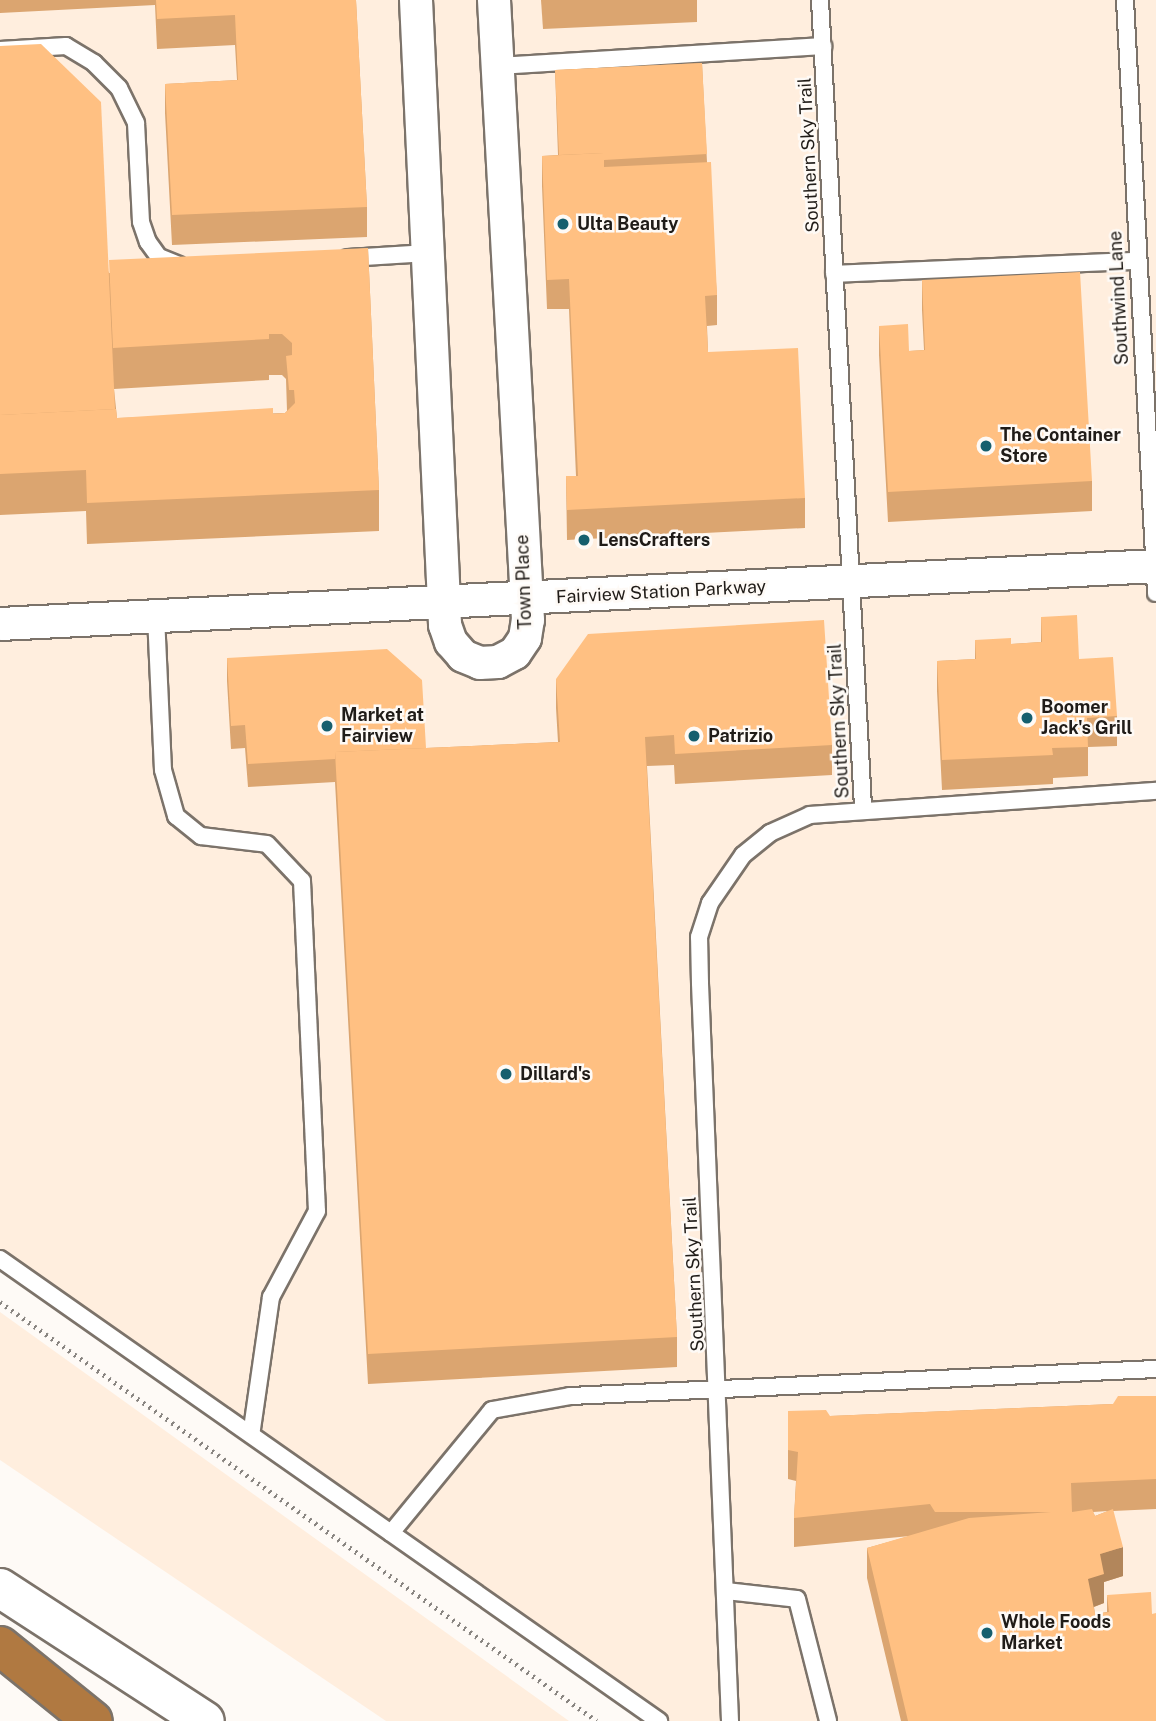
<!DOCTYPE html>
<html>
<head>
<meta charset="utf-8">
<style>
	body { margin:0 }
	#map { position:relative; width:1156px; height:1721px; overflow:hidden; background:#fefaf6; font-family:"Public Sans",sans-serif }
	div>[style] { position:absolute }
	.built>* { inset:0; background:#ffeede }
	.path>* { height:4.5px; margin-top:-2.25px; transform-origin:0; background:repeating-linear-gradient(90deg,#898581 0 2px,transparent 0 7px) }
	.roads { filter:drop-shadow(2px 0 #7c736a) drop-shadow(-2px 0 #7c736a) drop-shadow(0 2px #7c736a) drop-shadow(0 -2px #7c736a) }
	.lane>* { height:16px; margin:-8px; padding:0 8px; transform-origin:8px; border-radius:8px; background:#fff }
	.street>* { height:32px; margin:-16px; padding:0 16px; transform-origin:16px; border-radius:16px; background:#fff }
	.secondary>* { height:38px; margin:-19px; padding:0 19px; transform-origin:19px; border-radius:19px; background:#fff }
	.highway>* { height:38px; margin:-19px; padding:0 19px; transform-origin:19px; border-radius:19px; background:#b07941 }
	.wall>* { inset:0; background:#dba570 }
	.shaded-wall>* { inset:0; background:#b2865b }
	.building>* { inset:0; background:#ffc082 }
	.dots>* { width:19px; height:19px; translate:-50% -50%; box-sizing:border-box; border:4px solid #fefaf6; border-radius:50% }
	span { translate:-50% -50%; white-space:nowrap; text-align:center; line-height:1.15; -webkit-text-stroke:5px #fefaf6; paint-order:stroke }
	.street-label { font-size:18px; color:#201c18 }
	.poi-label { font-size:18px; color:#201c18; font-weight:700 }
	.left { translate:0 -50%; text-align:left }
</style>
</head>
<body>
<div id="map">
	<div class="built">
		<div style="clip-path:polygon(0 0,1156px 0,1156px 1721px,646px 1721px,0 1255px)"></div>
		<div style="clip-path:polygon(0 1312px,569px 1721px,386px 1721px,0 1460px)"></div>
	</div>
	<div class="path">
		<div style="left:0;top:1302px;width:729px;rotate:35.06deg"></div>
	</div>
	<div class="roads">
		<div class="lane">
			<div style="left:820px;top:0;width:809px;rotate:86.95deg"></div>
			<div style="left:1125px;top:0;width:594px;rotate:87.01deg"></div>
			<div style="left:0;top:50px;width:66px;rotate:-3.5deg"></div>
			<div style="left:66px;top:46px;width:33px;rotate:31deg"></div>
			<div style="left:94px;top:63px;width:35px;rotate:45deg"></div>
			<div style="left:119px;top:88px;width:39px;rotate:64deg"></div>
			<div style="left:136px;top:123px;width:99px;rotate:87.1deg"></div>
			<div style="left:141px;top:222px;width:21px;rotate:71deg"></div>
			<div style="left:148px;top:242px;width:19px;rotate:54deg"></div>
			<div style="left:159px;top:257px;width:22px;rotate:22deg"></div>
			<div style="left:498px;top:66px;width:326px;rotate:-3.5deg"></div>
			<div style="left:348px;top:258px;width:80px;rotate:-3.6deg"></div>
			<div style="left:834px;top:274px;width:302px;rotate:-2.5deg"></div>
			<div style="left:156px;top:616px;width:154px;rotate:87.4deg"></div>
			<div style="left:163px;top:770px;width:48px;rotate:74.2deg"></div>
			<div style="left:176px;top:816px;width:32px;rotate:39deg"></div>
			<div style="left:201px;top:836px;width:66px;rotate:6.9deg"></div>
			<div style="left:267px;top:844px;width:51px;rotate:46.6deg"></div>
			<div style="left:302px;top:881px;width:330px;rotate:87.4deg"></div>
			<div style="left:317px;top:1211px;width:98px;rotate:118.1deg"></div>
			<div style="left:271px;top:1297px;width:139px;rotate:98.2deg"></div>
			<div style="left:0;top:1259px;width:805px;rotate:35.03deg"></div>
			<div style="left:391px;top:1533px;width:159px;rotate:-50.6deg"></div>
			<div style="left:492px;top:1410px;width:79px;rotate:-10.2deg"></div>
			<div style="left:570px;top:1396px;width:587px;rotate:-2.64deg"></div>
			<div style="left:726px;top:1591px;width:71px;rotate:6.4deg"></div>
			<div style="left:797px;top:1599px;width:126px;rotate:75.7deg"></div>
			<div style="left:730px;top:1721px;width:739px;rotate:-92.33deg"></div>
			<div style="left:700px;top:983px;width:46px;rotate:-91.2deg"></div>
			<div style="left:699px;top:937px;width:36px;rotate:-72deg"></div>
			<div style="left:710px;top:903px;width:58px;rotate:-55.5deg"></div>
			<div style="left:743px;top:855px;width:35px;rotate:-39deg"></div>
			<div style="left:770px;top:833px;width:44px;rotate:-24.2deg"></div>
			<div style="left:810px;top:815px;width:347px;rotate:-4deg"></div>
		</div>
		<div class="street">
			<div style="left:416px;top:0;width:626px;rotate:87.34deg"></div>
			<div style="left:445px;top:625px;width:18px;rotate:71deg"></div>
			<div style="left:451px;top:642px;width:18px;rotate:49deg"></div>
			<div style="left:463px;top:656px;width:18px;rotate:22deg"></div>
			<div style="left:480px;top:663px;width:18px;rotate:-3deg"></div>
			<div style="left:498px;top:662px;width:19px;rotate:-28deg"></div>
			<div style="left:515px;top:653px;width:18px;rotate:-56deg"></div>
			<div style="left:525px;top:638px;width:18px;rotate:-81deg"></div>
			<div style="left:528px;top:620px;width:621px;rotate:-93.14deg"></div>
			<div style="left:0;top:624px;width:1157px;rotate:-2.87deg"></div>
		</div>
		<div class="secondary">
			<div style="left:0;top:1588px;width:244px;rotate:33deg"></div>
		</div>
		<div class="highway">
			<div style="left:0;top:1646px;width:119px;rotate:38.9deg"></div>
		</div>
	</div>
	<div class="wall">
		<div style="clip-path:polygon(0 0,356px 0,367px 207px,367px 237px,172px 245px,165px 113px,165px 84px,237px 80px,235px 45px,157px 49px,155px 5px,0 13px)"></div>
		<div style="clip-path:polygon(541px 0,697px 0,697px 22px,543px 29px)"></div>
		<div style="clip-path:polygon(evenodd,0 46px,109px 273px,368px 248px,379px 490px,379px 531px,87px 544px,86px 511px,0 515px,0 46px,269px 375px,282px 375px,286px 379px,287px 411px,285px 413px,117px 418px,114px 389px,269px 380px,269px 375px)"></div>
		<div style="clip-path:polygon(702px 63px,707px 162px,717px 295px,717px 325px,707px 326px,708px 352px,805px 498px,805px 528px,567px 540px,566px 476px,576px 476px,569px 309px,547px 309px,542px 186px,542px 156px,558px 155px,555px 70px)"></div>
		<div style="clip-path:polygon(922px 280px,1092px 481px,1092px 511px,888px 522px,879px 355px,879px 326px,909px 351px,924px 350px,922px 310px)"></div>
		<div style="clip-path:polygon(1041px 617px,1079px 659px,1117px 716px,1117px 746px,1088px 747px,1088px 776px,1053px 778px,1053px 784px,942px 790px,937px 691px,937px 661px,975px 659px,975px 640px,1011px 644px,1041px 642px)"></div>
		<div style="clip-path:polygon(227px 658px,426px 748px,558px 742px,556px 708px,556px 679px,832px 745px,832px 775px,675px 784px,674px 765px,647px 766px,677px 1337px,677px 1367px,368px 1384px,335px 782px,248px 787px,245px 748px,231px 749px,227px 681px)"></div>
		<div style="clip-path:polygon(evenodd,1156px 1396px,1156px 1509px,1113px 1511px,1123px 1576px,1104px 1582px,1104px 1603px,1094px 1607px,1095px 1614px,1107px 1612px,1107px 1595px,1156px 1721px,901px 1721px,867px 1578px,867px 1548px,910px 1536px,794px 1547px,794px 1518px,796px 1481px,788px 1479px,788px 1411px,830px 1416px,1113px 1404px,1156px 1396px,1108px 1511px,1095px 1516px,1093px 1512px,1108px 1511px)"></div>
	</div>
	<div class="shaded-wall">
		<div style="clip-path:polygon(1123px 1547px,1123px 1576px,1104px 1582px,1104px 1603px,1088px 1609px,1088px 1579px,1100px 1554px)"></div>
	</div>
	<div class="building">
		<div style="clip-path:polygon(156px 0,356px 0,367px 207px,172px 215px,165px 84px,238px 80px,235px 15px,157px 19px)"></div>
		<div style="clip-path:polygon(41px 44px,101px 102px,115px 409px,0 415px,0 46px)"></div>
		<div style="clip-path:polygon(702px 63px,707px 154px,604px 160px,604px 153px,559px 155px,555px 70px)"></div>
		<div style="clip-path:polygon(604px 153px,604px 167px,711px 162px,717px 295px,705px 296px,708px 352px,798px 348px,805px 498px,567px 510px,566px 476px,578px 476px,569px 279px,547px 280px,542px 156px)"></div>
		<div style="clip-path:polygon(368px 248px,379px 490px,87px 503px,86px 470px,0 474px,0 415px,116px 409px,117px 418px,273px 408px,273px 414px,285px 413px,295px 403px,294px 390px,289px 390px,286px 356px,292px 355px,292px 343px,282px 334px,269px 334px,269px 339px,113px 348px,109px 260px)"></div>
		<div style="clip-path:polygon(1080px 272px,1092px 481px,888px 492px,879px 326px,908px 324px,909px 351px,925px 350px,922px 280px)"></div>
		<div style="clip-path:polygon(1077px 615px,1079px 659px,1113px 657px,1117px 716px,1087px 718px,1088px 747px,1052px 748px,1053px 755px,942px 760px,937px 661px,976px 659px,975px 640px,1011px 638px,1011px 644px,1042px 642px,1041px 617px)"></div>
		<div style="clip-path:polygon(824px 620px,832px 745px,675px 754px,674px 735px,645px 737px,677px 1337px,368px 1354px,335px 752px,560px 742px,556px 679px,588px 634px)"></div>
		<div style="clip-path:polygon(387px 649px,422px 680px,426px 748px,335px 752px,335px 759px,248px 764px,245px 725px,231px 726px,227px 658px)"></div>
		<div style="clip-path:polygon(1118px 1396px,1156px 1396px,1156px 1479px,1071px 1483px,1072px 1512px,1092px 1509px,1095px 1516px,1113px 1509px,1123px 1547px,1100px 1554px,1104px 1574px,1088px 1579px,1095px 1614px,1109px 1612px,1107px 1595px,1151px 1592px,1152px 1614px,1156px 1613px,1156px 1721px,908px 1721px,867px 1548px,969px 1518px,1051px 1512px,935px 1512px,930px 1504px,794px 1518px,798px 1452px,788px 1450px,788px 1411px,826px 1410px,830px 1416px,1113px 1404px)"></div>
	</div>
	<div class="dots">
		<div style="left:563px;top:224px;background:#165f6e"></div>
		<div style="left:986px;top:446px;background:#165f6e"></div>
		<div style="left:584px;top:540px;background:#165f6e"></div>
		<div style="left:1027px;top:718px;background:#165f6e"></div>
		<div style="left:327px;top:726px;background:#165f6e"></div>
		<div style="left:694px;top:736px;background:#165f6e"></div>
		<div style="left:506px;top:1074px;background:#165f6e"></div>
		<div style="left:987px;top:1633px;background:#165f6e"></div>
	</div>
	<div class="street-label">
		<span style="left:809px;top:155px;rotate:-93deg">Southern Sky Trail</span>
		<span style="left:1119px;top:298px;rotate:-93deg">Southwind Lane</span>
		<span style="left:524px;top:582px;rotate:-92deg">Town Place</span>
		<span style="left:661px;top:592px;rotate:-3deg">Fairview Station Parkway</span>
		<span style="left:839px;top:721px;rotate:-93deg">Southern Sky Trail</span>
		<span style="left:694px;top:1274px;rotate:-93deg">Southern Sky Trail</span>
	</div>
	<div class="poi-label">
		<span class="left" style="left:577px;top:224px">Ulta Beauty</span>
		<span class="left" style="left:1000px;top:446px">The Container<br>Store</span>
		<span class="left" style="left:598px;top:540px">LensCrafters</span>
		<span class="left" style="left:1041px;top:718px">Boomer<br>Jack's Grill</span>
		<span class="left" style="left:341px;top:726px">Market at<br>Fairview</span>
		<span class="left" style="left:708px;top:736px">Patrizio</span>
		<span class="left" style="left:520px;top:1074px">Dillard's</span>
		<span class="left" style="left:1001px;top:1633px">Whole Foods<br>Market</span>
	</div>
</div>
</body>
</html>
